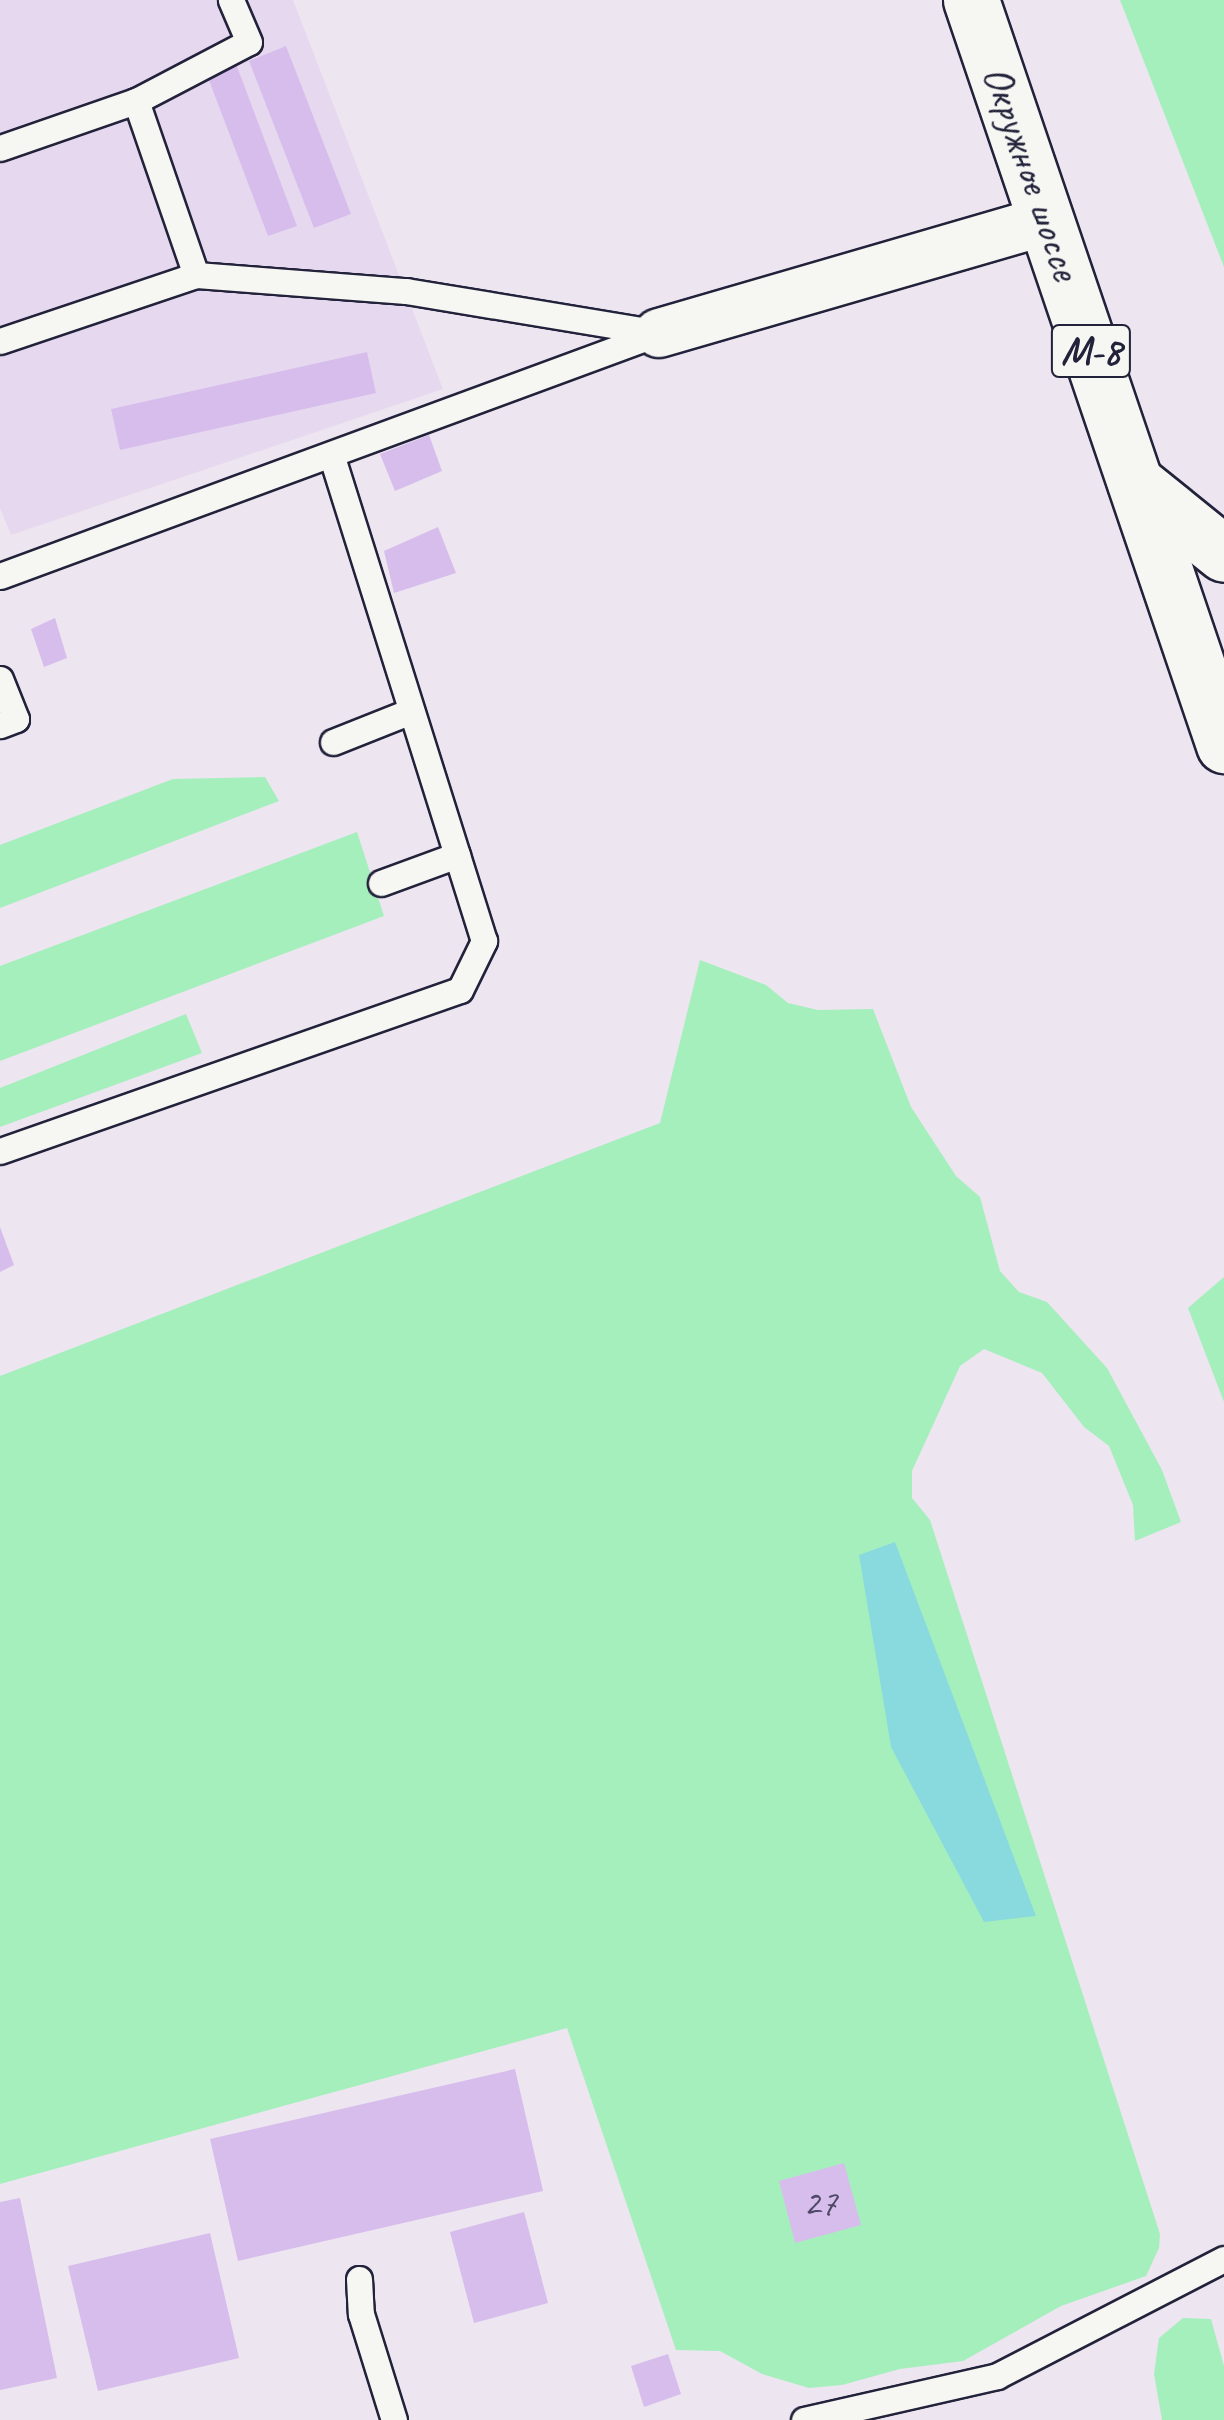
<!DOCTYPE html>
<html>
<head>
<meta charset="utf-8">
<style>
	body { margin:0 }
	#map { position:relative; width:1224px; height:2420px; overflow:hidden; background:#ede5f0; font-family:Caveat,sans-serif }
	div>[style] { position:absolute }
	.built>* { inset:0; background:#e6d9ef }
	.green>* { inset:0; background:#a5efbd }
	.water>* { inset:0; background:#88dadf }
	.building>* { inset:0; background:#d7bdec }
	.roads { filter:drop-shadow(2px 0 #22223b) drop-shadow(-2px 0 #22223b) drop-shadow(0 2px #22223b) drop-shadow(0 -2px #22223b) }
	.lane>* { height:25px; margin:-12.5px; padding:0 12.5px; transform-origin:12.5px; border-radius:12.5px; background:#f6f6f2 }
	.street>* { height:48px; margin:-24px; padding:0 24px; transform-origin:24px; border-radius:24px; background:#f6f6f2 }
	.secondary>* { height:55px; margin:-27.5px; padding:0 27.5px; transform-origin:27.5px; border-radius:27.5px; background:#f6f6f2 }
	.primary>* { height:55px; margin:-27.5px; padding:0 27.5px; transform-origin:27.5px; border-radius:27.5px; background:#f6f6f2 }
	span { translate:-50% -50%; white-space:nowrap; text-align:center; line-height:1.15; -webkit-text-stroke:9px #f6f6f2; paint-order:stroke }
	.number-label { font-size:38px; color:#4f4967 }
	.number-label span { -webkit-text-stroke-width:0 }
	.shield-label span { padding:2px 8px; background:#f6f6f2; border:2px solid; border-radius:8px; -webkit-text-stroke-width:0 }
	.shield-label { font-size:40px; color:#22223b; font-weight:700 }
	.street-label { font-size:42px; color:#22223b }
</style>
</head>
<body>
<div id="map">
	<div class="built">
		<div style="clip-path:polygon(0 0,293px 0,443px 389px,11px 535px,0 508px)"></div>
	</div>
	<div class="green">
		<div style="clip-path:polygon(1120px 0,1224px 0,1224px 267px)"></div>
		<div style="clip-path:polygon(265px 777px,279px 801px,0 908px,0 845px,173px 779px)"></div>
		<div style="clip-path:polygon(357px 832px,384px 916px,0 1061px,0 966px)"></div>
		<div style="clip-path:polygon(700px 960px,766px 985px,788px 1003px,818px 1010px,873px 1009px,911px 1107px,956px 1176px,980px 1197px,1000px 1271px,1019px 1292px,1047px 1302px,1107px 1368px,1162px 1470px,1181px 1522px,1135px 1541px,1133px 1505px,1109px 1446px,1084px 1427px,1042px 1373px,984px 1349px,960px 1366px,912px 1471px,912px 1498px,930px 1520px,1160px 2234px,1159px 2248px,1146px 2276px,1061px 2306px,963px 2361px,900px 2369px,842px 2385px,809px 2388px,762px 2374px,720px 2351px,676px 2350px,567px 2028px,0 2184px,0 1376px,660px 1123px)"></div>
		<div style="clip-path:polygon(186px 1014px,202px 1053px,0 1127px,0 1088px)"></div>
		<div style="clip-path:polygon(1224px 1277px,1224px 1402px,1188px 1308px)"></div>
		<div style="clip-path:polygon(1183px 2318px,1211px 2319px,1224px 2366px,1224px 2420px,1162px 2420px,1154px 2374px,1159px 2338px)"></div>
	</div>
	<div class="water">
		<div style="clip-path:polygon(895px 1542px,1036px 1916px,984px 1922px,891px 1747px,859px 1555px)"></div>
	</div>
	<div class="building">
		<div style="clip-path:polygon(286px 46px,351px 214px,314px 228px,249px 61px)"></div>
		<div style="clip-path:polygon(236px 64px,297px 226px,268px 236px,207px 75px)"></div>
		<div style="clip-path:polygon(367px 352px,376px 393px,120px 450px,111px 409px)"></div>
		<div style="clip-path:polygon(429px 435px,442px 471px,395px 491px,380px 454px)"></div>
		<div style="clip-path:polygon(438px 527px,456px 573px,394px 593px,384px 551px)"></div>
		<div style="clip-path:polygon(55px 618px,67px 658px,44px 667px,31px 629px)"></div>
		<div style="clip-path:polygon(0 1227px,14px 1265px,0 1272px)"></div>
		<div style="clip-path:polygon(515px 2069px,543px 2191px,238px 2261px,210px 2139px)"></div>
		<div style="clip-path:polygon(844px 2163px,861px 2225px,795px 2243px,779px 2181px)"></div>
		<div style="clip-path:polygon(20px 2198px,57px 2378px,0 2390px,0 2202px)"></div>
		<div style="clip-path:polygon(524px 2212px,548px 2303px,474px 2323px,450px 2232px)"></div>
		<div style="clip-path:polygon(210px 2233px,239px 2358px,98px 2391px,68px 2266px)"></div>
		<div style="clip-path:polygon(668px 2354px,681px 2394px,644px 2407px,631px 2366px)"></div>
	</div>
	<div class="roads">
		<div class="lane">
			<div style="left:136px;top:101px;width:127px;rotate:-27.6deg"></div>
			<div style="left:249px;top:42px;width:46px;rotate:-113.2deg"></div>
			<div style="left:0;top:148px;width:144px;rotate:-19.1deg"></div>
			<div style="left:136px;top:101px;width:184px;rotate:71deg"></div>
			<div style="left:0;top:341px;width:207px;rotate:-18.6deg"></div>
			<div style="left:196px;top:275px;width:211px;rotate:4.4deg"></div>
			<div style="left:406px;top:291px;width:251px;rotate:9.4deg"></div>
			<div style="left:0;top:576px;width:702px;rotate:-20.24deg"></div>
			<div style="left:0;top:679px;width:43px;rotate:68.2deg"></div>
			<div style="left:16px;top:719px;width:17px;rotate:159deg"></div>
			<div style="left:333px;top:742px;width:84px;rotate:-21.7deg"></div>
			<div style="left:381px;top:883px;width:81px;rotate:-20.2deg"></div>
			<div style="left:0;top:1151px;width:487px;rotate:-19.3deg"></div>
			<div style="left:460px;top:990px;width:55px;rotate:-63.9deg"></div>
			<div style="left:484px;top:941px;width:510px;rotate:-107.44deg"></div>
			<div style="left:359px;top:2279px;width:35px;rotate:87deg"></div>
			<div style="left:361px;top:2314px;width:111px;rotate:72.7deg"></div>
			<div style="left:804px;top:2420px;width:198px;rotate:-12.8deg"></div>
			<div style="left:997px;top:2376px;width:255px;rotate:-27.3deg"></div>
		</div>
		<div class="street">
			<div style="left:659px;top:333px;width:404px;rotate:-16.2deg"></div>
		</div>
		<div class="secondary">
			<div style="left:1135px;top:482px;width:114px;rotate:39deg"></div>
		</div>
		<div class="primary">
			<div style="left:971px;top:0;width:787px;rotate:71.24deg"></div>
		</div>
	</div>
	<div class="number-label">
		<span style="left:820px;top:2203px">27</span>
	</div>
	<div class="shield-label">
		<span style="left:1091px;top:351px">М-8</span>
	</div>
	<div class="street-label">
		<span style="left:1031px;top:173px;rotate:71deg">Окружное шоссе</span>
	</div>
</div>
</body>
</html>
